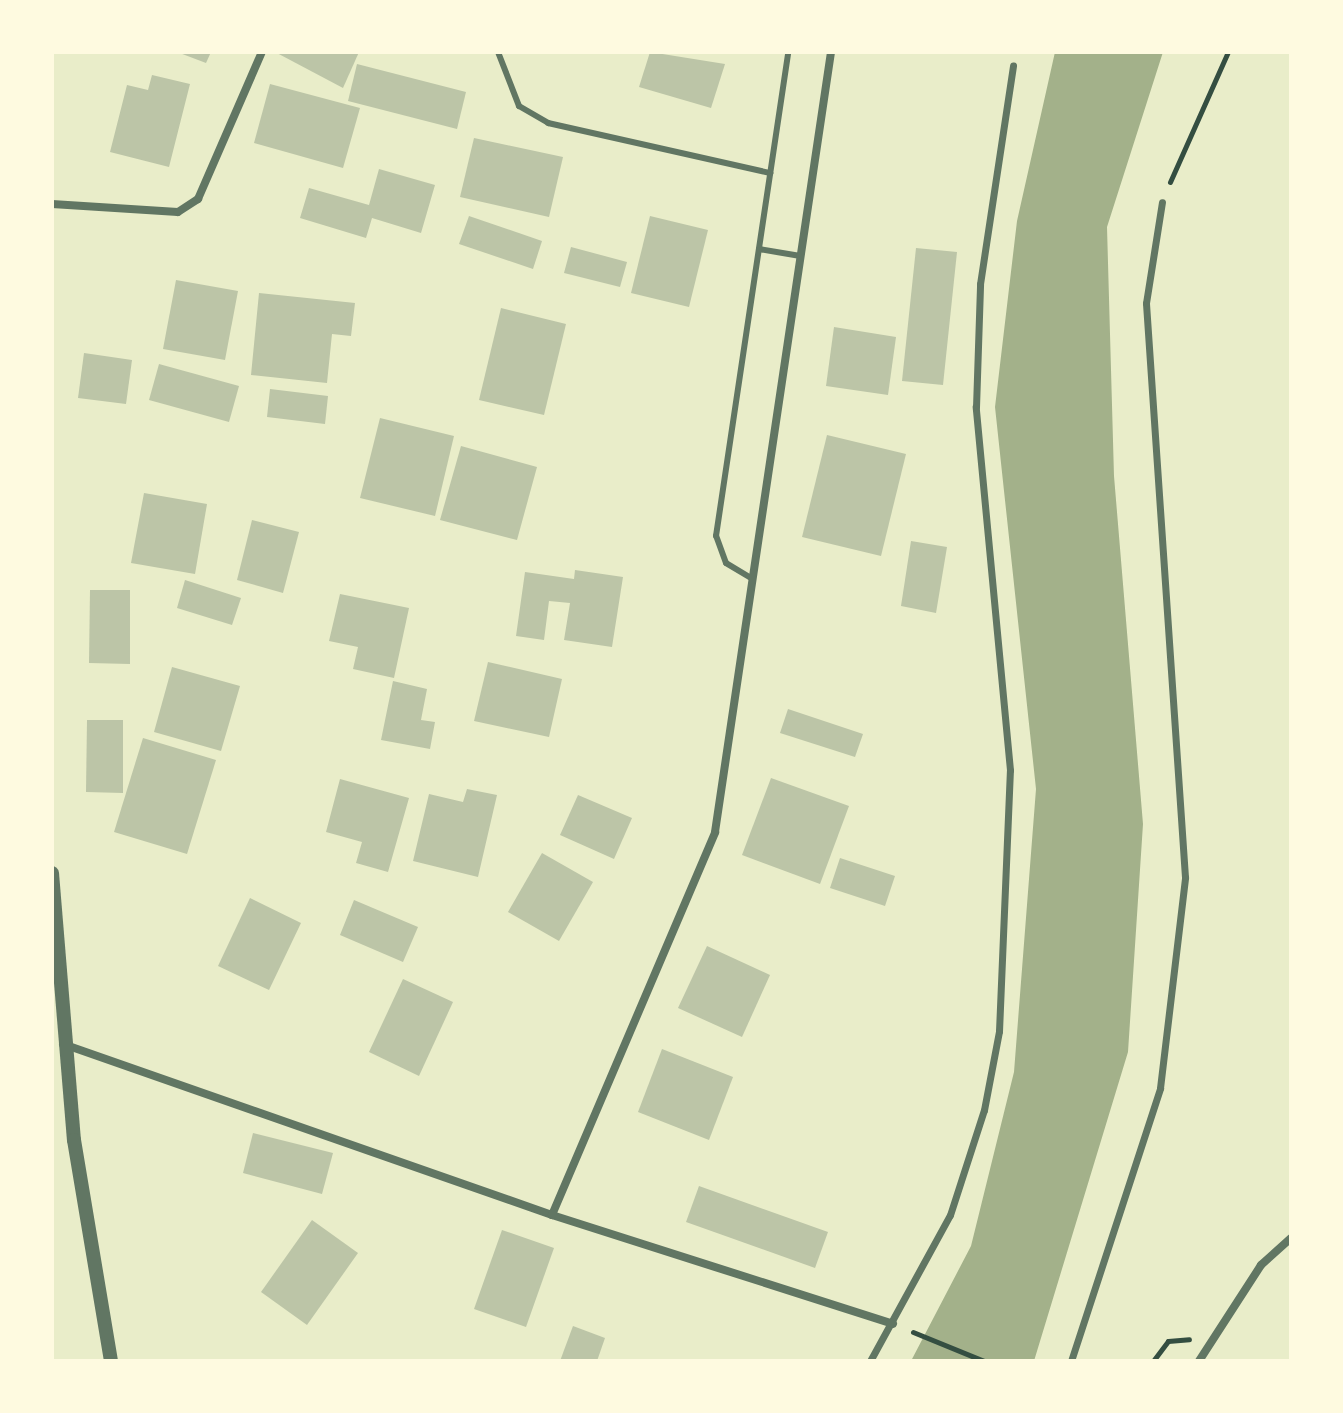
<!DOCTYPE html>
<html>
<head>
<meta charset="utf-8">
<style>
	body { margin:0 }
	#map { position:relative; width:1343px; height:1413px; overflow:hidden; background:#e9edc9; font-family:Raleway,sans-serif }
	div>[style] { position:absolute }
	.water>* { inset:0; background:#a3b18a }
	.building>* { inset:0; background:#bcc5a7 }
	.path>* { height:5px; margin:-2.5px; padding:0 2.5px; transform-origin:2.5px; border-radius:2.5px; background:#344e41 }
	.service>* { height:6px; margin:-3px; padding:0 3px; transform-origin:3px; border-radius:3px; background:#617663 }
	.pedestrian>* { height:7px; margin:-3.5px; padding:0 3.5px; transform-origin:3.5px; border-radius:3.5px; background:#617663 }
	.minor>* { height:8px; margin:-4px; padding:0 4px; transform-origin:4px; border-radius:4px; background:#617663 }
	.tertiary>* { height:14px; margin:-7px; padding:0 7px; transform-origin:7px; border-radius:7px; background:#617663 }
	span { translate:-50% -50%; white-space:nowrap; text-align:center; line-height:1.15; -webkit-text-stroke:8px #fefae0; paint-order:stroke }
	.frame { position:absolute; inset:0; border:54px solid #fefae0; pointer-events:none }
</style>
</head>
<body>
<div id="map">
	<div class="water">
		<div style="clip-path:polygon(1055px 52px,1163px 52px,1107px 227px,1114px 476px,1143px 824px,1128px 1052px,1034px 1361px,911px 1361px,971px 1246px,1014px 1072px,1036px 789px,995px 407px,1017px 221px)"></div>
	</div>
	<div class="building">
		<div style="clip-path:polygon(177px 52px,211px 52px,206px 63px)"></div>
		<div style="clip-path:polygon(275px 52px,359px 52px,343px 88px)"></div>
		<div style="clip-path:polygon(650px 52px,725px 64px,711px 108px,639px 87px)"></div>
		<div style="clip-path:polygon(357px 64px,466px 92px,457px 129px,348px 101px)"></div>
		<div style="clip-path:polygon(152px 75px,190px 84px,169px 167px,110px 152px,127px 85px,148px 90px)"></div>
		<div style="clip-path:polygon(270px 84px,360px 108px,343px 168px,254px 143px)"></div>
		<div style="clip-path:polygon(474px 138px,563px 157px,549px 217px,460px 197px)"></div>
		<div style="clip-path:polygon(379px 169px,435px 185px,421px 233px,372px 218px,366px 238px,300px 218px,309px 188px,369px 205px)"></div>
		<div style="clip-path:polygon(469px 216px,542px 241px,533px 269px,459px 244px)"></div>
		<div style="clip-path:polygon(650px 216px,708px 230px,689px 307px,631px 293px)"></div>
		<div style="clip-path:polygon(571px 247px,627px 262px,620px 287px,564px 273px)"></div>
		<div style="clip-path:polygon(916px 248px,957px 252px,943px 385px,902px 381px)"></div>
		<div style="clip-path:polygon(176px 280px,238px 291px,225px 360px,163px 349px)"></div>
		<div style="clip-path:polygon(259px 293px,355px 303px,351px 336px,332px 334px,327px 383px,251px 375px)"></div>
		<div style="clip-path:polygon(501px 308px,566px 324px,544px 415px,479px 400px)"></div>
		<div style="clip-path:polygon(834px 327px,896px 337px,888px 395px,826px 386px)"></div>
		<div style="clip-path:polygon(84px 353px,132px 360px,126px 404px,78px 398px)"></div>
		<div style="clip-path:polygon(159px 364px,239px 386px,229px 422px,149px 400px)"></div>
		<div style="clip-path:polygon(270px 389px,328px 396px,325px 424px,267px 417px)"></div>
		<div style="clip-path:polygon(380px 418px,454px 436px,435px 516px,360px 498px)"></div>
		<div style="clip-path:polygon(827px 435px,906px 454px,881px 556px,802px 537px)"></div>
		<div style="clip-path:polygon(461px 446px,537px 467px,517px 540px,440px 520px)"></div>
		<div style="clip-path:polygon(144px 493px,207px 504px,195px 574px,131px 563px)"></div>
		<div style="clip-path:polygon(252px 520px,299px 532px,283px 593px,237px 580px)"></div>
		<div style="clip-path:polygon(911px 541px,947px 547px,936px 613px,901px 606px)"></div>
		<div style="clip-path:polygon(575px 570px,623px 577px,612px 647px,564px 640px,570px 603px,549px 601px,544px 640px,516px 636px,525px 572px,574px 579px)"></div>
		<div style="clip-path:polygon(185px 580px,241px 598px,232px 625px,177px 608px)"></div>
		<div style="clip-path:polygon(90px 590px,130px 590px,130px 664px,89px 663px)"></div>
		<div style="clip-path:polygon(340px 594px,409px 608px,394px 678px,353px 669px,358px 647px,329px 641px)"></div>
		<div style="clip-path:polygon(488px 662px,562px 679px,549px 737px,474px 721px)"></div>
		<div style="clip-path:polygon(172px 667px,240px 686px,221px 751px,154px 732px)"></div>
		<div style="clip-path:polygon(393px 681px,427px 689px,421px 720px,435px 722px,430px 749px,381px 740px)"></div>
		<div style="clip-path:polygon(788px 709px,863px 734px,855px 757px,780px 733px)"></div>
		<div style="clip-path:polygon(87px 720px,123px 720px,123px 793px,86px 792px)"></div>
		<div style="clip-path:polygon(143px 738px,216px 760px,187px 854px,114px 832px)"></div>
		<div style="clip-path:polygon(771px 778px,849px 806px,820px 884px,742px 855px)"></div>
		<div style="clip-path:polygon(340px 779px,409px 798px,388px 872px,356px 863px,362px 842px,326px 832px)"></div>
		<div style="clip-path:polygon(467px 789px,497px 795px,478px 877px,413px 861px,429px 794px,463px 802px)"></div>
		<div style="clip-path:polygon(578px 795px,632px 818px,614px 859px,560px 835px)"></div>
		<div style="clip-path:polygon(542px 853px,593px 882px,559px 941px,508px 912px)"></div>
		<div style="clip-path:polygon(840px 858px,895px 876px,885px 906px,830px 888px)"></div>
		<div style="clip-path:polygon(250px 898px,301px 923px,269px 990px,218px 966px)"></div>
		<div style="clip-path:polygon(354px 900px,418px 927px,403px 962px,340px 935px)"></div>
		<div style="clip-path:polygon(707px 946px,770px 975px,742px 1037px,678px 1008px)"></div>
		<div style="clip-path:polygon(403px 979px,453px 1002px,419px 1076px,369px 1052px)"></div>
		<div style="clip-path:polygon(662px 1049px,733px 1077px,709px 1140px,638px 1112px)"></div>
		<div style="clip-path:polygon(253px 1133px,333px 1153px,322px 1194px,243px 1173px)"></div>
		<div style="clip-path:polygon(699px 1186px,828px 1232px,815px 1268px,686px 1222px)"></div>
		<div style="clip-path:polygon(312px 1220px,358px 1253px,307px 1325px,261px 1292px)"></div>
		<div style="clip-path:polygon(502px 1230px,554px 1248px,526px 1327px,474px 1309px)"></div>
		<div style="clip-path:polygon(573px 1326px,605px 1338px,597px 1361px,560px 1361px)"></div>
	</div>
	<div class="path">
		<div style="left:1170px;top:182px;width:142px;rotate:-66deg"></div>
		<div style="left:913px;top:1332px;width:77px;rotate:22.2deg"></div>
		<div style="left:1153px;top:1361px;width:25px;rotate:-53deg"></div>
		<div style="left:1168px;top:1341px;width:21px;rotate:-5deg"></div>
	</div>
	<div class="service">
		<div style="left:498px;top:52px;width:58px;rotate:68.7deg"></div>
		<div style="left:519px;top:106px;width:34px;rotate:30deg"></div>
		<div style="left:548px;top:123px;width:228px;rotate:12.7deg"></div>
		<div style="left:759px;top:249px;width:42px;rotate:9.7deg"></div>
		<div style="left:751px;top:578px;width:29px;rotate:-149deg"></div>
		<div style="left:726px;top:563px;width:29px;rotate:-110deg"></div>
		<div style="left:716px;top:536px;width:489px;rotate:-81.5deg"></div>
	</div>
	<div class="pedestrian">
		<div style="left:870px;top:1361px;width:166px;rotate:-61.3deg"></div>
		<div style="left:950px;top:1215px;width:110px;rotate:-72.1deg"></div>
		<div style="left:984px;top:1110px;width:80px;rotate:-79.2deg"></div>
		<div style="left:999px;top:1031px;width:261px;rotate:-87.6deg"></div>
		<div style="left:1010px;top:770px;width:365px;rotate:-95.4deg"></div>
		<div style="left:976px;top:407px;width:123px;rotate:-88.1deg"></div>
		<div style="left:980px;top:284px;width:221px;rotate:-81.4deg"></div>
		<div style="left:1071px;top:1361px;width:287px;rotate:-71.9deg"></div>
		<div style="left:1160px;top:1088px;width:212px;rotate:-83.2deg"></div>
		<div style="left:1185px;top:877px;width:575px;rotate:-93.89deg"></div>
		<div style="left:1146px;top:303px;width:102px;rotate:-81deg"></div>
	</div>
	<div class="minor">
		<div style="left:52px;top:204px;width:126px;rotate:3.6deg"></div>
		<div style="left:178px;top:212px;width:24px;rotate:-33deg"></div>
		<div style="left:198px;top:199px;width:160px;rotate:-66.5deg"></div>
		<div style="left:63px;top:1044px;width:518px;rotate:19.27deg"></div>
		<div style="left:552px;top:1215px;width:358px;rotate:17.7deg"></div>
		<div style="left:552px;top:1215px;width:416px;rotate:-66.9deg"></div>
		<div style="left:715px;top:832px;width:789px;rotate:-81.54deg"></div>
		<div style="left:1199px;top:1361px;width:114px;rotate:-57.1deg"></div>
		<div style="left:1261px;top:1265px;width:40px;rotate:-42deg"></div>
	</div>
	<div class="tertiary">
		<div style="left:52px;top:873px;width:268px;rotate:85.3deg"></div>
		<div style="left:74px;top:1140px;width:224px;rotate:80.5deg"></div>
	</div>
	<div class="frame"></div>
</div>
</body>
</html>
